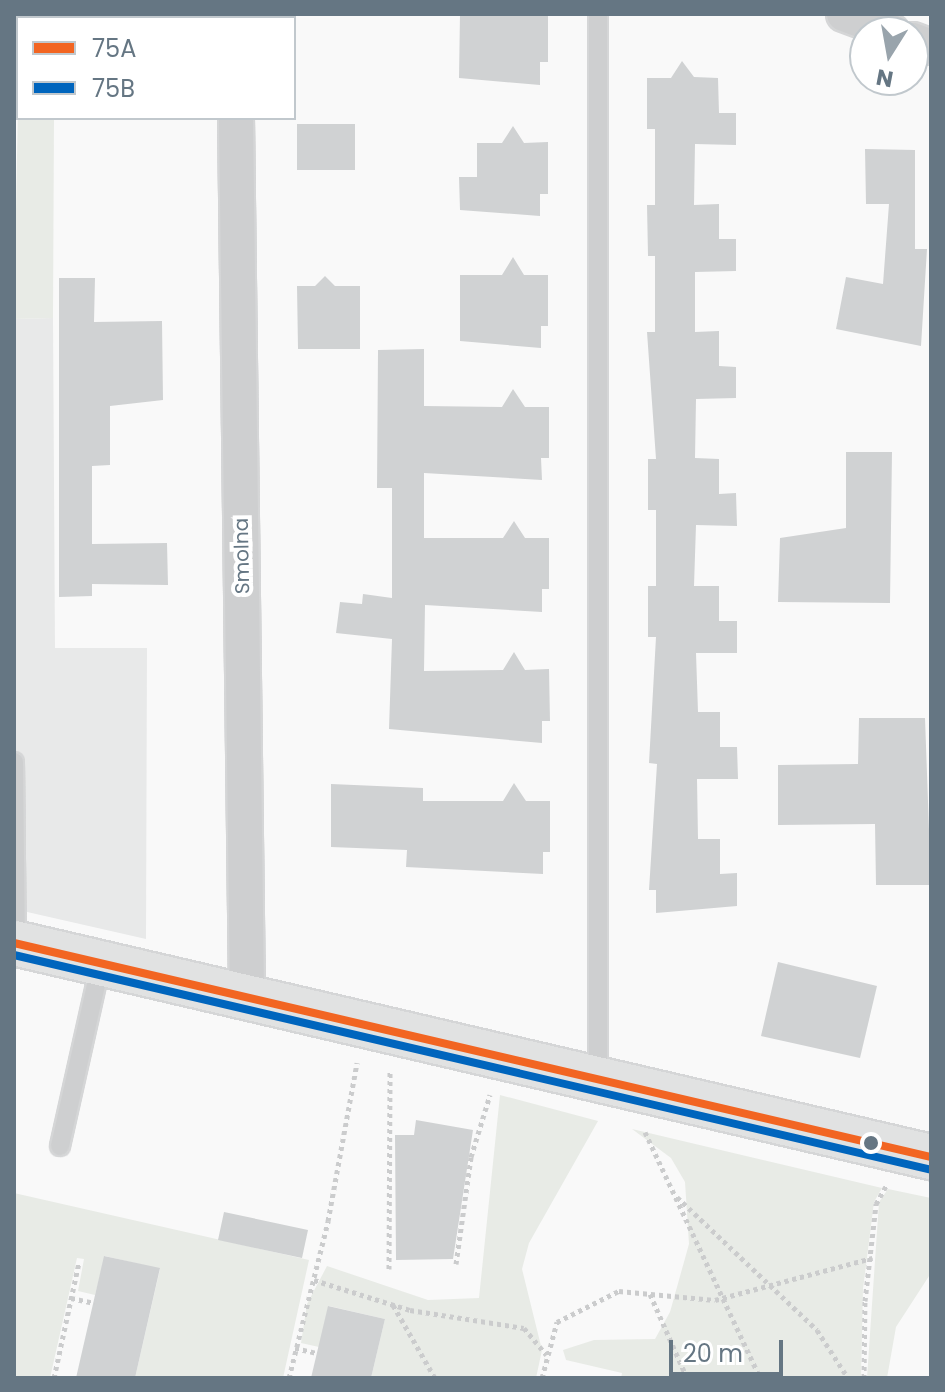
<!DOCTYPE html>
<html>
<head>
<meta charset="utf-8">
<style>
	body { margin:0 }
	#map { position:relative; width:945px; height:1392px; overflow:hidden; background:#f9f9f9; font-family:Poppins,sans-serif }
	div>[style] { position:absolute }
	.built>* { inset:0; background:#e8e9e9 }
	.green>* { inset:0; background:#e8ebe6 }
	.building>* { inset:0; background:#d0d2d3 }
	.path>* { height:5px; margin-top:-2.5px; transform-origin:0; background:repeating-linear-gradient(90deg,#cbcccd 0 4px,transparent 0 8px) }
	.roads { filter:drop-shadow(2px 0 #d5d6d7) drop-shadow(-2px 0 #d5d6d7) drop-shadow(0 2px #d5d6d7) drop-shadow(0 -2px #d5d6d7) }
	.lane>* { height:18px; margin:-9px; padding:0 9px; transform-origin:9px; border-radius:9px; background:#cecfd0 }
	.street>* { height:34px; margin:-17px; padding:0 17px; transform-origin:17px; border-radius:17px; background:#cecfd0 }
	.secondary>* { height:44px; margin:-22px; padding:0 22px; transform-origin:22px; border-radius:22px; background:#e1e2e2 }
	.bus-1>* { height:8px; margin:-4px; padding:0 4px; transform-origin:4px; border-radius:4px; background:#f26522 }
	.bus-2>* { height:8px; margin:-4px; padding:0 4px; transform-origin:4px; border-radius:4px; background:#0065bd }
	.dots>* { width:22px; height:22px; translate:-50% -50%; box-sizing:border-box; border:4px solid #fff; border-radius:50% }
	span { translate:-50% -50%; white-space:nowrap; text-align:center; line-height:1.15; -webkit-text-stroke:8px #fff; paint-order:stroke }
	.street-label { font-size:20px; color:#657683 }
	.frame { position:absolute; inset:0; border:16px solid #657683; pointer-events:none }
	.legend { position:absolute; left:16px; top:16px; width:280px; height:104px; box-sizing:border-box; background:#fff; border:2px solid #c1c8cd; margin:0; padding:10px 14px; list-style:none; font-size:24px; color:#657683 }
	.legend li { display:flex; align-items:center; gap:16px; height:40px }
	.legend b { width:40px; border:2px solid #c1c8cd }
	.north { position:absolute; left:849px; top:16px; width:80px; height:80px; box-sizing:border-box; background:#fff; border:2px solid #c1c8cd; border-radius:50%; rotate:191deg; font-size:22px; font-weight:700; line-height:32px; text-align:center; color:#657683 }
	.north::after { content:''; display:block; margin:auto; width:28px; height:36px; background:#99a4ac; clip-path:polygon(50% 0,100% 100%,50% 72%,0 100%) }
	.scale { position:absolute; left:669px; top:1340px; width:114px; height:36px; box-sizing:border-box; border:4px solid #657683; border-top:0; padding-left:10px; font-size:24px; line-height:28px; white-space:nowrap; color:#657683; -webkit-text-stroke:6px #fff; paint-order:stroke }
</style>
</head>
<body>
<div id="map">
	<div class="built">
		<div style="clip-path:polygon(53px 318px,55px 648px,147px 648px,146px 939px,14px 909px,14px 319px)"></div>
	</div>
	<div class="green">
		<div style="clip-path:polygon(18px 102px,18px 118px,54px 118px,53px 318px,14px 319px)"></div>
		<div style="clip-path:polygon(500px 1095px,598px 1121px,529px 1243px,522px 1269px,542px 1350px,536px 1378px,371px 1378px,385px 1319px,329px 1306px,319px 1347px,301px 1343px,307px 1304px,327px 1266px,428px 1300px,479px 1298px)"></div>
		<div style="clip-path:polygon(632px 1129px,882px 1188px,874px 1202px,863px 1289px,861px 1378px,621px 1378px,622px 1373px,566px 1360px,563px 1350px,594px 1340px,655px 1339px,670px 1312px,689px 1244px,685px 1182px,671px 1158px)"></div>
		<div style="clip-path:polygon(888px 1189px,931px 1198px,931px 1273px,896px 1327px,887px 1378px,867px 1378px,879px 1202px)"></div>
		<div style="clip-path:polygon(14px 1193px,309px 1260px,283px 1378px,135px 1378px,160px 1269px,105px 1256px,95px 1295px,78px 1291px,84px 1259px,77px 1258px,50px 1378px,14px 1378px)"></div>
	</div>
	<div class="building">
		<div style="clip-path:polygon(460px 14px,548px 14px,548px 62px,540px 62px,540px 85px,459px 78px)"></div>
		<div style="clip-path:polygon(682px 61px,694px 77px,718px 78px,719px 113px,736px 113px,736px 145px,695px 144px,694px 205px,719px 204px,719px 239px,736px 239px,736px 271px,695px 272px,695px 332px,719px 331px,719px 366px,736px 367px,736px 398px,696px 399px,695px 458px,719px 459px,719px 494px,736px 493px,737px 526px,696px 525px,694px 586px,719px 586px,719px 621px,737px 621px,737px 653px,696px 653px,698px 712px,720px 712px,720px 747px,737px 747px,738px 779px,697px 779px,698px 839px,720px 839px,720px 874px,737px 873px,737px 906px,656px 913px,656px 890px,649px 890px,657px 764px,649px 763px,656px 637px,648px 637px,648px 586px,656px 586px,656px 510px,648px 510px,648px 459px,656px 459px,647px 332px,655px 332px,655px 256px,648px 256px,647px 205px,655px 205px,655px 129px,647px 129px,647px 78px,671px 78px)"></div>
		<div style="clip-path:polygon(297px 124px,355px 124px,355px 170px,297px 170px)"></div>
		<div style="clip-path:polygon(513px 126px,524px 143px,548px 142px,548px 194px,540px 194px,540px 216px,460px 210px,459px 177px,477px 177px,477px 143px,502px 143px)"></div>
		<div style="clip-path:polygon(865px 149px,915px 150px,915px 249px,927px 249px,921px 346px,836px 329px,846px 277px,883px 284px,889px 204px,866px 204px)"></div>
		<div style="clip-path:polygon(513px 257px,524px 275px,548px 275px,548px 326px,541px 326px,541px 348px,460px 341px,460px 275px,502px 275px)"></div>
		<div style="clip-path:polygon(325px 276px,335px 286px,360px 286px,360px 349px,298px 349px,297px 286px,315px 286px)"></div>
		<div style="clip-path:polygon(59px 278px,95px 278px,94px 322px,162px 321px,163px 400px,110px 406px,110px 465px,92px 466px,92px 544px,167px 543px,168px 585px,92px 584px,92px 596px,59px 597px)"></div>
		<div style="clip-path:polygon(424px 349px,424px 406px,502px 407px,513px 389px,525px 407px,549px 407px,549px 458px,541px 458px,542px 480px,424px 473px,424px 538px,503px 538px,514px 521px,525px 538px,549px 538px,549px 589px,542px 589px,542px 612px,425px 605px,424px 671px,503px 670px,514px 652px,525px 670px,549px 669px,550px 721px,542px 721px,542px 743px,389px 729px,392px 639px,336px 633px,340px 602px,362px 604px,363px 594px,392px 598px,392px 488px,377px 488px,378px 350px)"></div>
		<div style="clip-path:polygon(846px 452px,892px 452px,890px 603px,778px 602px,780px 538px,846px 528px)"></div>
		<div style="clip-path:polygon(859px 718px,925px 718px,931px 885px,876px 885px,875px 824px,778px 825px,778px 765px,858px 764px)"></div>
		<div style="clip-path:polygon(514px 783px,526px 801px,550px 801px,550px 852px,543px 852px,543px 874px,406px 867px,407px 850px,331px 847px,331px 784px,423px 788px,423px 801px,503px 801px)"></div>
		<div style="clip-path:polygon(778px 962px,877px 986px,860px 1058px,761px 1036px)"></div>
		<div style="clip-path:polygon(416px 1120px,473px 1130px,453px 1259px,396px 1260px,395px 1135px,414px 1135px)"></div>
		<div style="clip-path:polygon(224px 1212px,308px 1230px,302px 1258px,218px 1240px)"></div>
		<div style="clip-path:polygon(104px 1256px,160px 1268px,135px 1378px,76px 1378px)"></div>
		<div style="clip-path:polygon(328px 1306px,385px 1319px,371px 1378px,311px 1378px)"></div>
	</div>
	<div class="path">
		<div style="left:645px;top:1132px;width:272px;rotate:64.9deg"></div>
		<div style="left:677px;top:1197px;width:193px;rotate:43.5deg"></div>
		<div style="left:817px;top:1330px;width:57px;rotate:57.1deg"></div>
		<div style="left:456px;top:1264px;width:108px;rotate:-82deg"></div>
		<div style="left:471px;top:1157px;width:65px;rotate:-73deg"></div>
		<div style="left:389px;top:1269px;width:197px;rotate:-89.7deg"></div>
		<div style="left:314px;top:1280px;width:101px;rotate:17.4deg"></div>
		<div style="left:410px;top:1310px;width:115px;rotate:9deg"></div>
		<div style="left:524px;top:1328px;width:35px;rotate:50deg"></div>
		<div style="left:650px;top:1294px;width:92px;rotate:66.2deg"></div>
		<div style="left:71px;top:1298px;width:24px;rotate:12deg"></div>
		<div style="left:393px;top:1305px;width:84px;rotate:60.1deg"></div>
		<div style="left:295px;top:1348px;width:23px;rotate:13deg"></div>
		<div style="left:54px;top:1378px;width:119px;rotate:-77.8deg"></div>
		<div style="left:289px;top:1378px;width:162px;rotate:-76deg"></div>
		<div style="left:328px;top:1221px;width:161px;rotate:-79.6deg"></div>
		<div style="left:542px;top:1378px;width:58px;rotate:-75deg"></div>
		<div style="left:557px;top:1322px;width:69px;rotate:-26.6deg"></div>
		<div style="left:619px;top:1291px;width:96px;rotate:5.4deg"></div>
		<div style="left:715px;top:1300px;width:163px;rotate:-15deg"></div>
		<div style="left:864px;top:1378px;width:77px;rotate:-89.3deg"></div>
		<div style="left:865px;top:1301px;width:98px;rotate:-83.5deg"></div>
		<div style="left:876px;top:1204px;width:21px;rotate:-61deg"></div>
	</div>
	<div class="roads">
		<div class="lane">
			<div style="left:598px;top:14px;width:1065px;rotate:90deg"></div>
			<div style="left:14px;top:762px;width:181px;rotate:89.4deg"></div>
			<div style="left:60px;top:1146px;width:189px;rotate:-77.4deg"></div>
		</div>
		<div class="street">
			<div style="left:235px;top:14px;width:4px;rotate:90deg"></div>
			<div style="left:844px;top:14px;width:51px;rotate:20.6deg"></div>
			<div style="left:913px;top:40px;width:19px;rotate:21deg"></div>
			<div style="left:236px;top:118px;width:877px;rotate:89.28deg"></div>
		</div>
		<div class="secondary">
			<div style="left:14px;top:943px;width:942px;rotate:13.14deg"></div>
		</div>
	</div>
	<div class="bus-1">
		<div style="left:14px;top:943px;width:942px;rotate:13.14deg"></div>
	</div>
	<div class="bus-2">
		<div style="left:14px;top:955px;width:939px;rotate:13.18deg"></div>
	</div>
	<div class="dots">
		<div style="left:871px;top:1143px;background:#657683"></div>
	</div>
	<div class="street-label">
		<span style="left:242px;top:556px;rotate:-91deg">Smolna</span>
	</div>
	<div class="frame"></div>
	<ul class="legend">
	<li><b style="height:10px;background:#f26522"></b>75A</li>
	<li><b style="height:10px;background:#0065bd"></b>75B</li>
	</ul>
	<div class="north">N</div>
	<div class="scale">20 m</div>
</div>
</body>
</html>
